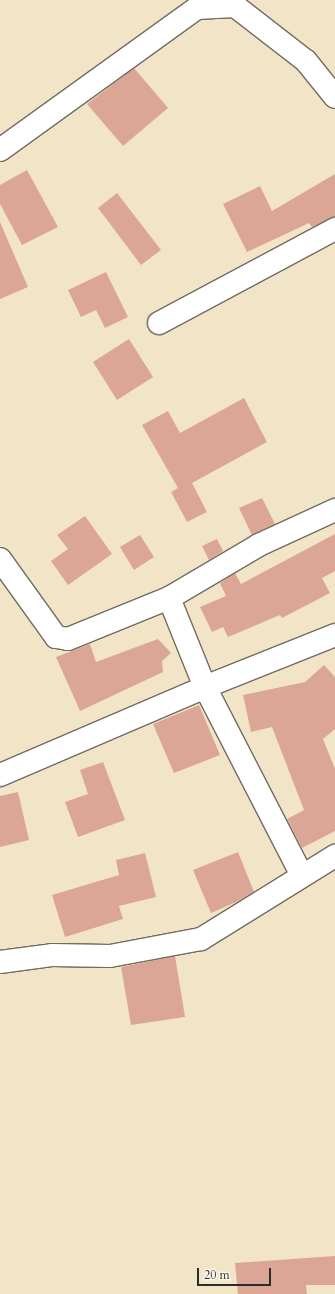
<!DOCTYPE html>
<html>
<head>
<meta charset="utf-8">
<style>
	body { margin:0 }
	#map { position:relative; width:335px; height:1294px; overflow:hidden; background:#f2e4c7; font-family:Cardo,serif }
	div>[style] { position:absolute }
	.building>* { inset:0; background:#dca697 }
	.roads { filter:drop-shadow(1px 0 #716c62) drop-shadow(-1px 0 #716c62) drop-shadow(0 1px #716c62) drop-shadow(0 -1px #716c62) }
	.street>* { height:22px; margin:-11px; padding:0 11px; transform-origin:11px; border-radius:11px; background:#fff }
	span { translate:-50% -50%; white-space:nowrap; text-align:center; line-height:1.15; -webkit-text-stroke:3px #fbf7ec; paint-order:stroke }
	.scale { position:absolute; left:197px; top:1268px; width:74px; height:18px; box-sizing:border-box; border:2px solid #2b2b2b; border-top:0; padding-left:5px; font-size:12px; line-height:14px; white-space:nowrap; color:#2b2b2b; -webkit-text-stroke:3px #fbf7ec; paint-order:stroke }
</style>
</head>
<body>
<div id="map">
	<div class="building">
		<div style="clip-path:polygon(134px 68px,168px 108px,123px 146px,87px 104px)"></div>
		<div style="clip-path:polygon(27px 170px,58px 227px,22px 245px,0 204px,0 185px)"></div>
		<div style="clip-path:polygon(335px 174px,335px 217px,312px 227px,309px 223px,247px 252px,223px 204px,260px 186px,272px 211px)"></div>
		<div style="clip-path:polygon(117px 193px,161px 250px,141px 265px,98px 208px)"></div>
		<div style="clip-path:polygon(0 222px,28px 287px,0 299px)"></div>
		<div style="clip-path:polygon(106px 272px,128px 317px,105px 328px,96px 310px,81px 317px,68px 290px)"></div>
		<div style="clip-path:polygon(129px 339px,153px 377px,117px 400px,93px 362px)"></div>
		<div style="clip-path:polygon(244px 398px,267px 442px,192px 483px,207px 512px,187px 522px,171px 492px,178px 488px,142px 425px,168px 411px,180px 433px)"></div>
		<div style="clip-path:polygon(262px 498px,275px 524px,252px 535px,239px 508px)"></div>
		<div style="clip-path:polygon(85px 516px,112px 554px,68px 585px,51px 561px,68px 549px,57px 535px)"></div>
		<div style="clip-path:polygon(335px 534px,335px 571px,322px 578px,330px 593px,282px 618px,280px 615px,228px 637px,223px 627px,212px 632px,200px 607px,226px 596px,220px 583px,235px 573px,241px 584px)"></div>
		<div style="clip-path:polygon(140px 535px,154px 557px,134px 570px,120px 547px)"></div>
		<div style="clip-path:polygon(217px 539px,223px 551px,209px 560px,202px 546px)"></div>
		<div style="clip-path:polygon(158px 639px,171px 653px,162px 661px,163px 672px,80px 711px,56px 657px,90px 644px,96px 662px)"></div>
		<div style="clip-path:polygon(324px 665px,335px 677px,335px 729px,323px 739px,335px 769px,335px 831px,302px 848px,287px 819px,304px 810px,272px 727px,251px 732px,243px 695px,305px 682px)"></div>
		<div style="clip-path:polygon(199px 705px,220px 755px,174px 773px,153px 724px)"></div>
		<div style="clip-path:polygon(103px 762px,125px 820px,78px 837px,65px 802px,88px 794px,80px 770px)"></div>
		<div style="clip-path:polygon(18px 792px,29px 840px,0 847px,0 796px)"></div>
		<div style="clip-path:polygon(238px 852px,254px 892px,236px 902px,211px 913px,193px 870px)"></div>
		<div style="clip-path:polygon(145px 853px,156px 897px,119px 906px,123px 919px,65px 937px,52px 895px,119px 875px,116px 860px)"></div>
		<div style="clip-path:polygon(175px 956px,185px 1017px,131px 1025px,121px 967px)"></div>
		<div style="clip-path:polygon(335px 1256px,335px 1285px,306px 1285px,307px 1294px,238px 1294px,235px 1263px)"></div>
	</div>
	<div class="roads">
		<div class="street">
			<div style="left:0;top:150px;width:243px;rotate:-35.8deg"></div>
			<div style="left:197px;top:8px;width:38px;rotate:-3deg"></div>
			<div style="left:235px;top:6px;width:90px;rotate:37.8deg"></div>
			<div style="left:306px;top:61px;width:46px;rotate:51.1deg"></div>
			<div style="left:159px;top:323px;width:200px;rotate:-28.1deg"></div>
			<div style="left:0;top:559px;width:96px;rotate:54.3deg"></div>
			<div style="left:56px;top:637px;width:12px;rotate:9deg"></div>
			<div style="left:68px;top:639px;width:109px;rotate:-22.1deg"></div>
			<div style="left:169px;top:598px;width:104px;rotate:-30.5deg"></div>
			<div style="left:259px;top:545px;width:84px;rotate:-24.7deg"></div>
			<div style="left:169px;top:598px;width:96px;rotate:68deg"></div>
			<div style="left:205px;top:687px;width:212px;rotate:62.8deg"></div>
			<div style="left:0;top:775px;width:223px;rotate:-23.2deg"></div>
			<div style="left:205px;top:687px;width:140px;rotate:-21.8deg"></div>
			<div style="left:0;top:962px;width:52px;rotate:-7.7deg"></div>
			<div style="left:52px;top:955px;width:58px;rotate:1deg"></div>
			<div style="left:110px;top:956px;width:93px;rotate:-10.6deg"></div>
			<div style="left:201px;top:939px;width:158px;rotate:-31.8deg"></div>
		</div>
	</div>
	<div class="scale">20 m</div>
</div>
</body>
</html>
